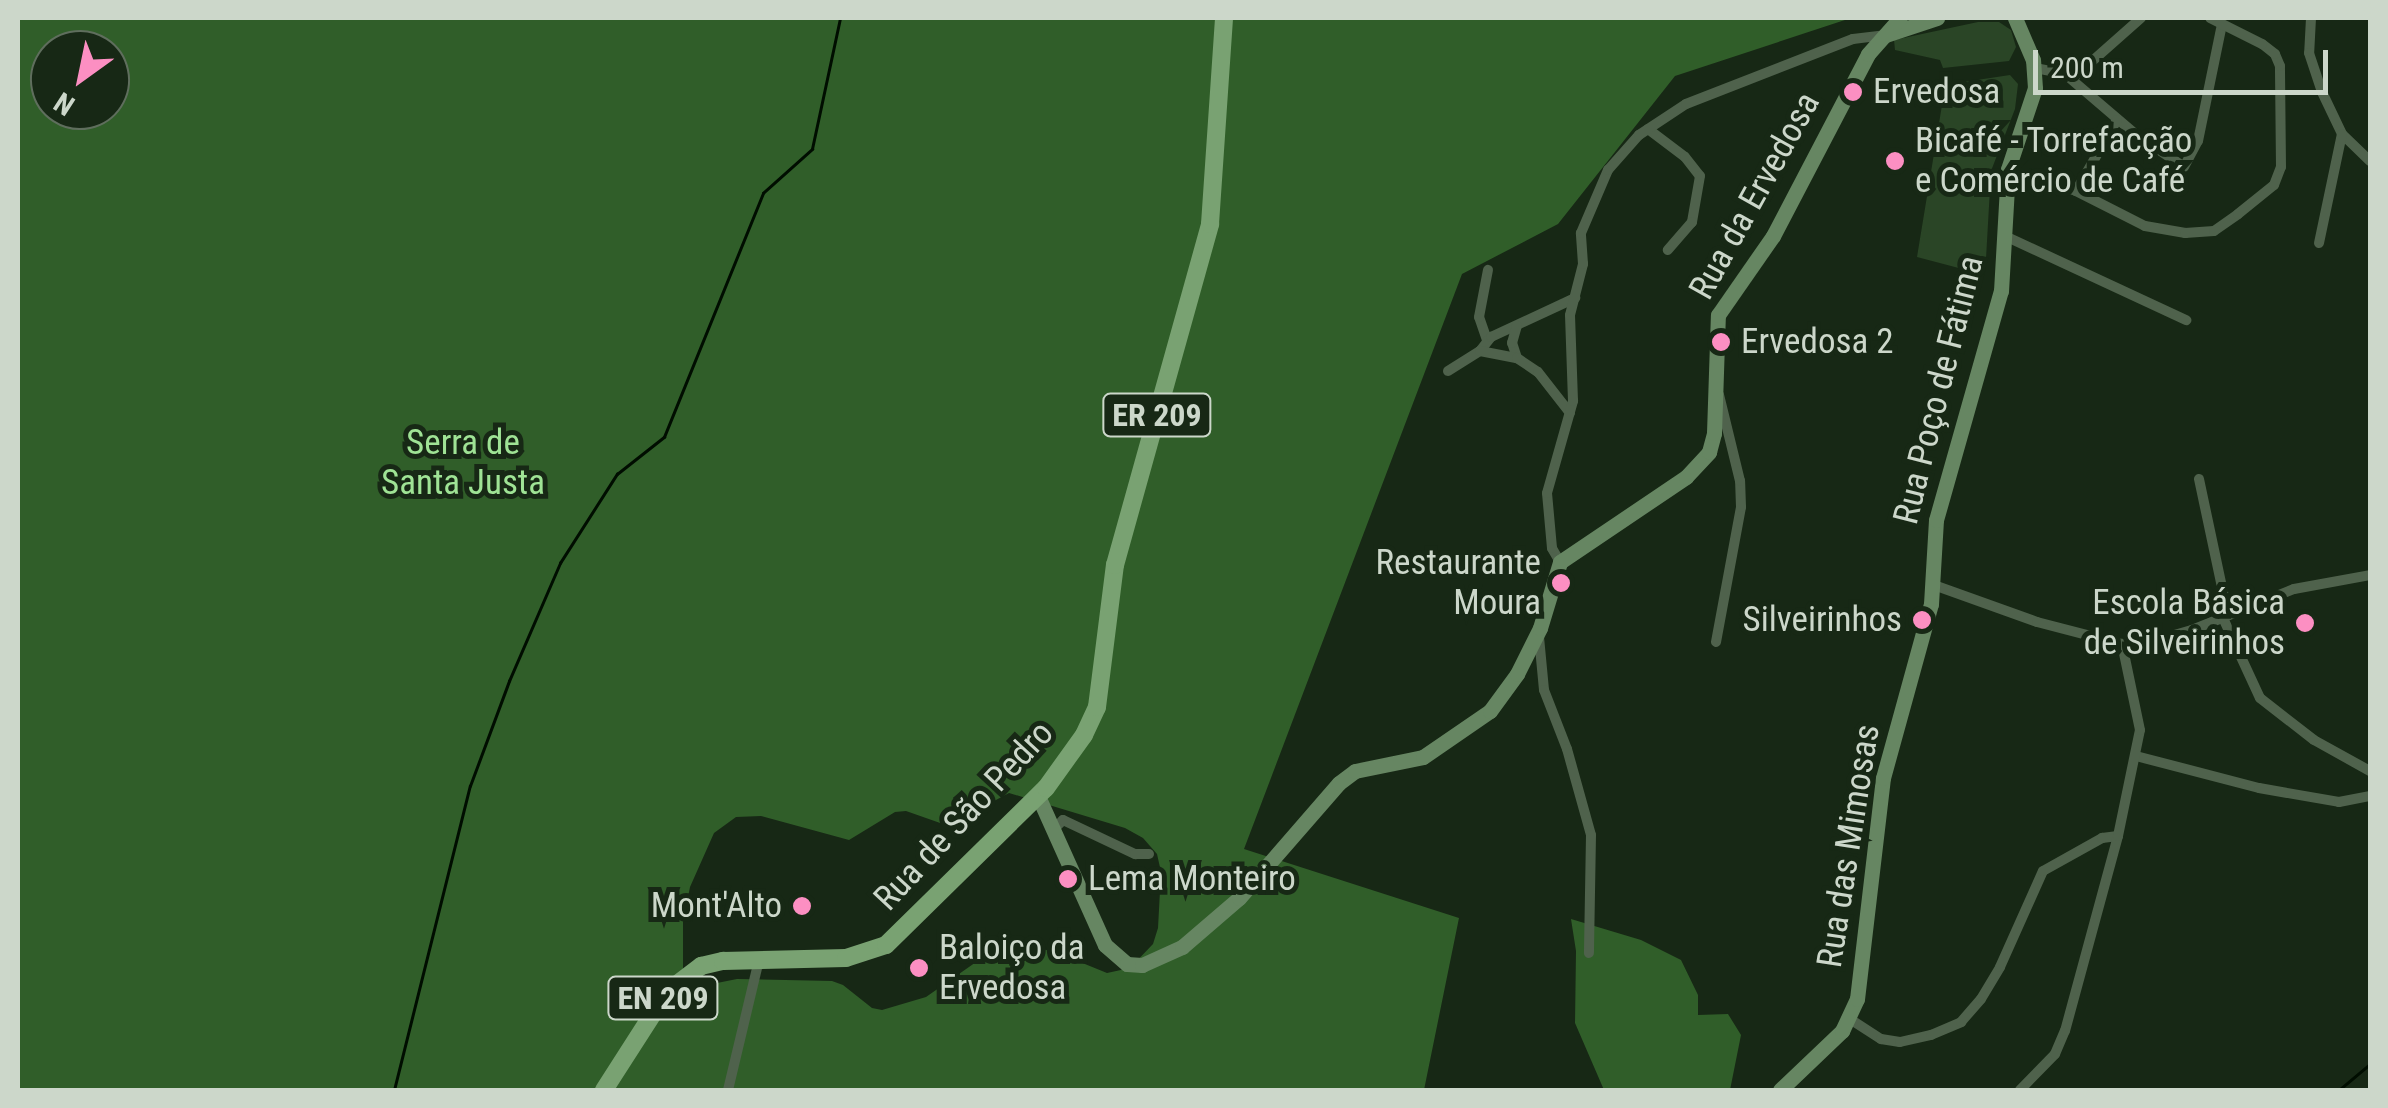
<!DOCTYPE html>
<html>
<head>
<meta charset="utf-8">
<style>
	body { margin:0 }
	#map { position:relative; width:2388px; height:1108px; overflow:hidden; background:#172815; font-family:"Roboto Condensed",sans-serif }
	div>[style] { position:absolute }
	.green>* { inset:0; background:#2a4526 }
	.forest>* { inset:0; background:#305e29 }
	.stream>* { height:2.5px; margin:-1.25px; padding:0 1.25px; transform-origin:1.25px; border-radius:1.25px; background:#000d00 }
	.street>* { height:10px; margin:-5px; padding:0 5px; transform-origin:5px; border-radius:5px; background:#4f624c }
	.secondary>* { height:15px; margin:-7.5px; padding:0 7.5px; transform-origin:7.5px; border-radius:7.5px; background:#668662 }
	.primary>* { height:18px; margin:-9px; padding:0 9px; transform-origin:9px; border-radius:9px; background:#79a272 }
	.dots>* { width:28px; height:28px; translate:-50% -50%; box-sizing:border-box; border:5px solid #172815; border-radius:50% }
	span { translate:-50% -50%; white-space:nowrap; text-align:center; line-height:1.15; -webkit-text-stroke:10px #172815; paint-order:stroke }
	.shield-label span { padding:2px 8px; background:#172815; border:2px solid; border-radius:8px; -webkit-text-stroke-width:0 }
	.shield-label { font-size:32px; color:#ccd7ca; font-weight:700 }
	.poi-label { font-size:35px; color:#ccd7ca }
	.left { translate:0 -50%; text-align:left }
	.right { translate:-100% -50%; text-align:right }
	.street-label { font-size:35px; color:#ccd7ca }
	.park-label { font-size:35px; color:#9fe395 }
	.frame { position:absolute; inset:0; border:20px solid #ccd7ca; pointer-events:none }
	.north { position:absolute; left:30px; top:30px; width:100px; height:100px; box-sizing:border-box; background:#172815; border:2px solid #5f6e5d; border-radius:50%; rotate:213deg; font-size:28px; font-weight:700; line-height:40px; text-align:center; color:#ccd7ca }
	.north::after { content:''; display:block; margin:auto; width:35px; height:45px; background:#fc8fc2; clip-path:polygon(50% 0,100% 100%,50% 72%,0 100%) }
	.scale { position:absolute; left:2033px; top:50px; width:295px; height:45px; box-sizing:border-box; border:5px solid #ccd7ca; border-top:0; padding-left:12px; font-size:30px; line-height:35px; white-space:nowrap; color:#ccd7ca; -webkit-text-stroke:8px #172815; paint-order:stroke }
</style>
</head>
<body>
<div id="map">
	<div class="green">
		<div style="clip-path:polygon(1978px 22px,1999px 22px,2011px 30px,2016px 47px,2009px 61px,1943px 68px,1940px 60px,1895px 50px,1894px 40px)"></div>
		<div style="clip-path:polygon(2010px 75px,2018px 84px,2015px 109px,1991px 171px,1986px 259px,1970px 271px,1917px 257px,1943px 99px,1957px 83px)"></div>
	</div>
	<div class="forest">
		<div style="clip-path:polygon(evenodd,18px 18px,1851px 18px,1675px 76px,1558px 224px,1462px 274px,1244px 849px,1459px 918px,1424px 1090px,18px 1090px,18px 18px,50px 50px,110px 50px,110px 110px,50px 110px,50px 50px,18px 18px,1009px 793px,1125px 828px,1143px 838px,1157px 854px,1161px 872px,1158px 928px,1153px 944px,1130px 968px,1107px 973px,1053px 951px,1012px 945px,989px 953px,926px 997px,882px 1010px,872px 1008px,843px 985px,832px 981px,737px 979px,697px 987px,683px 978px,683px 922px,690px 887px,714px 833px,736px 817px,761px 816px,849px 840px,895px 812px,906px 811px,943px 824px,955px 822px,1009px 793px)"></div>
		<div style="clip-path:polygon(1571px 919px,1641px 940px,1681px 960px,1698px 995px,1698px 1015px,1728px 1014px,1741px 1035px,1730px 1090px,1604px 1090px,1575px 1023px,1576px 951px)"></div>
	</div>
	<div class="stream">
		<div style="left:394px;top:1090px;width:313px;rotate:-76deg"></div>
		<div style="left:470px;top:786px;width:112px;rotate:-69.6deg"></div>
		<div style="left:509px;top:681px;width:129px;rotate:-66.6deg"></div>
		<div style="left:560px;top:563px;width:106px;rotate:-57.4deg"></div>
		<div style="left:617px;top:474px;width:60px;rotate:-38.2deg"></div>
		<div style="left:664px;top:437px;width:263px;rotate:-67.9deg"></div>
		<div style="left:763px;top:193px;width:66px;rotate:-41.9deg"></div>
		<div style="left:812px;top:149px;width:134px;rotate:-77.9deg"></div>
		<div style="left:2339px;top:1090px;width:40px;rotate:-40deg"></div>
	</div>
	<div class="street">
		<div style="left:2311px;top:18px;width:35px;rotate:93deg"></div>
		<div style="left:2309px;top:53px;width:41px;rotate:71.6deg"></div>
		<div style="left:2322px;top:92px;width:47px;rotate:64.5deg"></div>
		<div style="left:2342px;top:134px;width:39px;rotate:44deg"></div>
		<div style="left:2035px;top:68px;width:31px;rotate:11deg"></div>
		<div style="left:2065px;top:74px;width:91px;rotate:40.5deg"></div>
		<div style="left:2134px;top:133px;width:60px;rotate:34.2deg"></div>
		<div style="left:2184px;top:167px;width:30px;rotate:-62deg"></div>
		<div style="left:2198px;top:141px;width:119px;rotate:-78.4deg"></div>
		<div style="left:2072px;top:79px;width:92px;rotate:-41.5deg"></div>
		<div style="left:1648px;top:129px;width:46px;rotate:37.1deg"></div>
		<div style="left:1685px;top:157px;width:24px;rotate:52deg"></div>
		<div style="left:1700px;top:176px;width:47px;rotate:99.9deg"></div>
		<div style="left:1692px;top:222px;width:37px;rotate:131deg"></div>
		<div style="left:2008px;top:169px;width:71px;rotate:17.9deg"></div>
		<div style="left:2076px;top:191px;width:77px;rotate:26.9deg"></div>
		<div style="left:2145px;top:226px;width:41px;rotate:9.9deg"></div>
		<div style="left:2185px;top:233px;width:29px;rotate:-4deg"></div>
		<div style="left:2214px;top:231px;width:29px;rotate:-35deg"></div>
		<div style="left:2238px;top:214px;width:46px;rotate:-38.9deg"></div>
		<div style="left:2274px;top:185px;width:19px;rotate:-69deg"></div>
		<div style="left:2281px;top:167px;width:101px;rotate:-90.6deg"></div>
		<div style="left:2280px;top:66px;width:13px;rotate:-113deg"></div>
		<div style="left:2275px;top:54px;width:16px;rotate:-142deg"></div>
		<div style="left:2262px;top:44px;width:58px;rotate:-153.4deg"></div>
		<div style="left:2076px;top:191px;width:82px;rotate:-60deg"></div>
		<div style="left:2005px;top:236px;width:200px;rotate:24.9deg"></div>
		<div style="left:2319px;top:243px;width:111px;rotate:-78.1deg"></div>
		<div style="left:1487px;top:340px;width:24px;rotate:-109deg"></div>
		<div style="left:1479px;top:317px;width:48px;rotate:-79.2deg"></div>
		<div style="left:1480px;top:351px;width:18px;rotate:-52deg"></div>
		<div style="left:1491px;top:337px;width:93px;rotate:-24.9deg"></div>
		<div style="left:1517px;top:358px;width:16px;rotate:-108deg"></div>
		<div style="left:1512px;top:343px;width:18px;rotate:-74deg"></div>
		<div style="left:1448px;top:371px;width:38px;rotate:-32deg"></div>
		<div style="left:1480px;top:351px;width:38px;rotate:11deg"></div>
		<div style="left:1517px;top:358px;width:25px;rotate:34deg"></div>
		<div style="left:1538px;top:372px;width:52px;rotate:52deg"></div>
		<div style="left:2199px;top:479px;width:139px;rotate:78deg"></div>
		<div style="left:1560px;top:562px;width:16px;rotate:-120deg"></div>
		<div style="left:1552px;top:548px;width:55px;rotate:-95.2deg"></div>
		<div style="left:1547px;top:493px;width:96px;rotate:-74.2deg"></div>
		<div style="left:1573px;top:401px;width:86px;rotate:-92deg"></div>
		<div style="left:1570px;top:315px;width:53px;rotate:-75.7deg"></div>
		<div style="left:1583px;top:264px;width:31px;rotate:-94deg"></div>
		<div style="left:1581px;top:233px;width:69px;rotate:-66.8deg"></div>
		<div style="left:1608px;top:170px;width:47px;rotate:-48.5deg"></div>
		<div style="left:1639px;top:135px;width:56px;rotate:-33.4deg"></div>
		<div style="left:1686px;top:104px;width:179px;rotate:-21.3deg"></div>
		<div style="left:1853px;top:39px;width:32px;rotate:-7deg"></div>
		<div style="left:1931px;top:584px;width:113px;rotate:19.7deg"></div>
		<div style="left:2037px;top:622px;width:99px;rotate:14.6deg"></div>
		<div style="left:2133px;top:647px;width:61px;rotate:-16.1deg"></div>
		<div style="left:2192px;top:630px;width:110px;rotate:-21.9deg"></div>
		<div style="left:2294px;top:589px;width:77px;rotate:-10.4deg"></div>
		<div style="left:2223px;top:618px;width:88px;rotate:65.2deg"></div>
		<div style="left:2260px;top:698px;width:68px;rotate:37.9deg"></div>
		<div style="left:2314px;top:740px;width:64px;rotate:29deg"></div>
		<div style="left:1539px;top:637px;width:53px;rotate:84.6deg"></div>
		<div style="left:1544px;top:690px;width:63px;rotate:68.7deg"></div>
		<div style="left:1567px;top:749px;width:89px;rotate:74.4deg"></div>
		<div style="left:1591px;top:835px;width:118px;rotate:91deg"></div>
		<div style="left:1716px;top:642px;width:137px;rotate:-79.5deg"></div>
		<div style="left:1741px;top:507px;width:26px;rotate:-92deg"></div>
		<div style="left:1740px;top:481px;width:89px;rotate:-103.7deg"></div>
		<div style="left:2136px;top:756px;width:127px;rotate:14.6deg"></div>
		<div style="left:2259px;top:788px;width:81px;rotate:9.9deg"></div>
		<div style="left:2339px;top:802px;width:32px;rotate:-11deg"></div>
		<div style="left:1053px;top:830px;width:14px;rotate:-45deg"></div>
		<div style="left:1063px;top:820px;width:80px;rotate:25.3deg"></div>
		<div style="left:1135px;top:854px;width:14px"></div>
		<div style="left:1850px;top:1019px;width:37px;rotate:33deg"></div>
		<div style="left:1881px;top:1039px;width:19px;rotate:9deg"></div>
		<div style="left:1900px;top:1042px;width:32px;rotate:-13deg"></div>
		<div style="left:1931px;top:1035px;width:33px;rotate:-23deg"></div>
		<div style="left:1961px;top:1022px;width:30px;rotate:-49deg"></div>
		<div style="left:1981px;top:999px;width:37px;rotate:-59deg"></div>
		<div style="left:2000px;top:967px;width:105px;rotate:-65.9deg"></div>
		<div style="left:2043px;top:871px;width:68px;rotate:-29.2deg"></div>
		<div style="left:2102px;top:838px;width:16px;rotate:-7deg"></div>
		<div style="left:728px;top:1090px;width:134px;rotate:-76.6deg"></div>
		<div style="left:2020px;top:1090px;width:50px;rotate:-45.8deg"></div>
		<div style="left:2055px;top:1054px;width:25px;rotate:-67deg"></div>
		<div style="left:2065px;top:1031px;width:202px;rotate:-74.8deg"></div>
		<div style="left:2118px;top:836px;width:108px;rotate:-78.3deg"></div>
		<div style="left:2140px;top:730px;width:88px;rotate:-101.8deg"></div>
	</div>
	<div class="secondary">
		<div style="left:1886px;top:35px;width:54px;rotate:-18.4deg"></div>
		<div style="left:1038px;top:796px;width:163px;rotate:65.8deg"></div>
		<div style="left:1105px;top:945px;width:29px;rotate:41deg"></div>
		<div style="left:1127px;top:964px;width:15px;rotate:4deg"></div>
		<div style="left:1142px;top:965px;width:44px;rotate:-24.2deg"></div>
		<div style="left:1182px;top:947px;width:75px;rotate:-40.7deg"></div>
		<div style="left:1239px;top:898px;width:152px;rotate:-49deg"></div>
		<div style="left:1339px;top:783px;width:20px;rotate:-37deg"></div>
		<div style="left:1355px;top:771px;width:69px;rotate:-11.6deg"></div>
		<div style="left:1423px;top:757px;width:81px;rotate:-34.5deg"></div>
		<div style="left:1490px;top:711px;width:46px;rotate:-53.9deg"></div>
		<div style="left:1517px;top:674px;width:51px;rotate:-63.4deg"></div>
		<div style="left:1540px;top:628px;width:69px;rotate:-73.1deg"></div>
		<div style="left:1560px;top:562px;width:152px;rotate:-34deg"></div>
		<div style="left:1686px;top:477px;width:34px;rotate:-47deg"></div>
		<div style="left:1709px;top:452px;width:20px;rotate:-75deg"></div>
		<div style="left:1714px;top:433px;width:118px;rotate:-88.1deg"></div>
		<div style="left:1718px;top:315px;width:96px;rotate:-55.2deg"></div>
		<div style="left:1773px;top:236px;width:205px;rotate:-62.4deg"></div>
		<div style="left:1868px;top:54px;width:48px;rotate:-48.4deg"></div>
		<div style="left:1780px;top:1090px;width:86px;rotate:-43.6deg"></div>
		<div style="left:1842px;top:1031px;width:35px;rotate:-65deg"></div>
		<div style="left:1857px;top:999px;width:223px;rotate:-83.3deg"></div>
		<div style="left:1883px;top:778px;width:180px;rotate:-74.6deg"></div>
		<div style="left:1931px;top:604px;width:84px;rotate:-86.6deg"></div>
		<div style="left:1936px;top:520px;width:238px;rotate:-74.2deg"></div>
		<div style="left:2001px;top:291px;width:122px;rotate:-86.7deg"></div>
		<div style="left:2008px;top:169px;width:85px;rotate:-71.6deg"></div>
		<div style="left:2035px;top:88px;width:28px;rotate:-94deg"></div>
		<div style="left:2033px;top:60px;width:46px;rotate:-113.2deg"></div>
	</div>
	<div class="primary">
		<div style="left:604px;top:1090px;width:117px;rotate:-57.3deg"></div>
		<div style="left:667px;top:992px;width:43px;rotate:-37.4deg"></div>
		<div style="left:701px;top:966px;width:23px;rotate:-13deg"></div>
		<div style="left:723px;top:961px;width:123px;rotate:-1.4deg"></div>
		<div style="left:846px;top:958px;width:42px;rotate:-18deg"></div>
		<div style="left:886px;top:945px;width:224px;rotate:-44.5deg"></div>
		<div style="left:1046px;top:788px;width:65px;rotate:-54.4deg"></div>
		<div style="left:1084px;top:735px;width:31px;rotate:-65deg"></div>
		<div style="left:1097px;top:707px;width:143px;rotate:-82.8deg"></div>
		<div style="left:1115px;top:565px;width:354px;rotate:-74.4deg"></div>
		<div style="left:1210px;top:224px;width:206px;rotate:-86.1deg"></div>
	</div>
	<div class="dots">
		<div style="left:1853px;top:92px;background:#fc8fc2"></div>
		<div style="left:1895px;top:161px;background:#fc8fc2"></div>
		<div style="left:1721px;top:342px;background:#fc8fc2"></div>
		<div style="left:1561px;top:583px;background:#fc8fc2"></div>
		<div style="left:1922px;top:620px;background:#fc8fc2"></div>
		<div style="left:2305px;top:623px;background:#fc8fc2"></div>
		<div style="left:1068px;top:879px;background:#fc8fc2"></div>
		<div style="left:802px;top:906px;background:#fc8fc2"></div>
		<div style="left:919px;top:968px;background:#fc8fc2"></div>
	</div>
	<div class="shield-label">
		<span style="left:1157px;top:415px">ER 209</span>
		<span style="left:663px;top:998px">EN 209</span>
	</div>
	<div class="poi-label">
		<span class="left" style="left:1873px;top:92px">Ervedosa</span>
		<span class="left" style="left:1915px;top:161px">Bicafé - Torrefacção<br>e Comércio de Café</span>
		<span class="left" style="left:1741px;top:342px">Ervedosa 2</span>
		<span class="right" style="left:1541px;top:583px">Restaurante<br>Moura</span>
		<span class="right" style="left:2285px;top:623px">Escola Básica<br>de Silveirinhos</span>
		<span class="right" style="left:1902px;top:620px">Silveirinhos</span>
		<span class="left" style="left:1088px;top:879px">Lema Monteiro</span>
		<span class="right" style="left:782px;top:906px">Mont'Alto</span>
		<span class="left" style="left:939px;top:968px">Baloiço da<br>Ervedosa</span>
	</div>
	<div class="street-label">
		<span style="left:1755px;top:196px;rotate:-61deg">Rua da Ervedosa</span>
		<span style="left:1939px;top:390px;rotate:-76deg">Rua Poço de Fátima</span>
		<span style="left:964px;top:816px;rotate:-47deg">Rua de São Pedro</span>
		<span style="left:1849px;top:846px;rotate:-81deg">Rua das Mimosas</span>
	</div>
	<div class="park-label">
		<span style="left:463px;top:463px">Serra de<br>Santa Justa</span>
	</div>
	<div class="frame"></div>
	<div class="north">N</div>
	<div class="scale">200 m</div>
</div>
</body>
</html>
